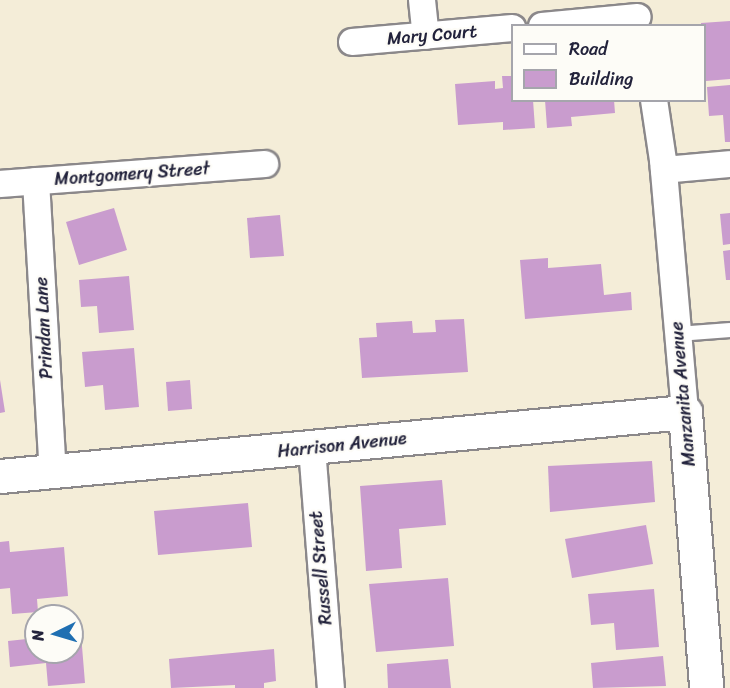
<!DOCTYPE html>
<html>
<head>
<meta charset="utf-8">
<style>
	body { margin:0 }
	#map { position:relative; width:730px; height:688px; overflow:hidden; background:#f4edd8; font-family:Sriracha,sans-serif }
	div>[style] { position:absolute }
	.building>* { inset:0; background:#c99cce }
	.roads { filter:drop-shadow(2px 0 #8b888a) drop-shadow(-2px 0 #8b888a) drop-shadow(0 2px #8b888a) drop-shadow(0 -2px #8b888a) }
	.lane>* { height:14px; margin:-7px; padding:0 7px; transform-origin:7px; border-radius:7px; background:#fff }
	.street>* { height:26px; margin:-13px; padding:0 13px; transform-origin:13px; border-radius:13px; background:#fff }
	.secondary>* { height:33px; margin:-16.5px; padding:0 16.5px; transform-origin:16.5px; border-radius:16.5px; background:#fff }
	span { translate:-50% -50%; white-space:nowrap; text-align:center; line-height:1.15; -webkit-text-stroke:4.5px #fdfcf7; paint-order:stroke }
	.street-label { font-size:18px; color:#22223b }
	.legend { position:absolute; left:511px; top:24px; width:195px; height:78px; box-sizing:border-box; background:#fdfcf7; border:2px solid #a5a5ac; margin:0; padding:8px 10px; list-style:none; font-size:18px; color:#22223b }
	.legend li { display:flex; align-items:center; gap:12px; height:30px }
	.legend b { width:30px; border:2px solid #a5a5ac }
	.north { position:absolute; left:24px; top:604px; width:60px; height:60px; box-sizing:border-box; background:#fdfcf7; border:2px solid #a5a5ac; border-radius:50%; rotate:265deg; font-size:16px; font-weight:700; line-height:24px; text-align:center; color:#22223b }
	.north::after { content:''; display:block; margin:auto; width:21px; height:27px; background:#1f6fb2; clip-path:polygon(50% 0,100% 100%,50% 72%,0 100%) }
</style>
</head>
<body>
<div id="map">
	<div class="building">
		<div style="clip-path:polygon(730px 21px,730px 79px,706px 81px,701px 23px)"></div>
		<div style="clip-path:polygon(502px 76px,512px 76px,512px 100px,533px 100px,535px 128px,503px 130px,503px 122px,458px 125px,455px 84px,495px 81px,495px 89px,503px 88px)"></div>
		<div style="clip-path:polygon(730px 85px,730px 142px,725px 142px,723px 115px,709px 116px,707px 87px)"></div>
		<div style="clip-path:polygon(545px 100px,614px 100px,615px 113px,571px 117px,572px 126px,547px 128px)"></div>
		<div style="clip-path:polygon(114px 208px,127px 250px,79px 265px,66px 222px)"></div>
		<div style="clip-path:polygon(730px 213px,730px 244px,723px 245px,720px 214px)"></div>
		<div style="clip-path:polygon(280px 215px,284px 256px,250px 258px,247px 218px)"></div>
		<div style="clip-path:polygon(730px 250px,730px 280px,726px 280px,723px 251px)"></div>
		<div style="clip-path:polygon(548px 258px,548px 268px,601px 264px,604px 295px,631px 292px,632px 310px,525px 319px,520px 260px)"></div>
		<div style="clip-path:polygon(129px 276px,134px 330px,99px 333px,97px 306px,81px 307px,79px 280px)"></div>
		<div style="clip-path:polygon(464px 319px,468px 372px,362px 378px,359px 338px,377px 337px,376px 323px,412px 321px,413px 333px,436px 332px,435px 320px)"></div>
		<div style="clip-path:polygon(134px 348px,139px 407px,105px 410px,103px 385px,85px 387px,82px 352px)"></div>
		<div style="clip-path:polygon(0 380px,5px 412px,0 413px)"></div>
		<div style="clip-path:polygon(190px 380px,192px 409px,168px 411px,166px 382px)"></div>
		<div style="clip-path:polygon(652px 461px,655px 502px,550px 512px,548px 466px)"></div>
		<div style="clip-path:polygon(442px 480px,446px 525px,399px 529px,402px 568px,366px 571px,360px 486px)"></div>
		<div style="clip-path:polygon(248px 503px,252px 547px,158px 555px,154px 511px)"></div>
		<div style="clip-path:polygon(646px 525px,653px 564px,572px 578px,565px 539px)"></div>
		<div style="clip-path:polygon(9px 541px,10px 552px,64px 547px,68px 596px,37px 599px,38px 612px,12px 614px,10px 588px,0 589px,0 542px)"></div>
		<div style="clip-path:polygon(448px 578px,454px 646px,376px 652px,369px 584px)"></div>
		<div style="clip-path:polygon(654px 589px,659px 647px,616px 650px,614px 623px,591px 625px,588px 594px)"></div>
		<div style="clip-path:polygon(81px 634px,85px 683px,48px 686px,46px 663px,10px 667px,8px 641px,36px 638px,36px 652px,72px 652px,72px 635px)"></div>
		<div style="clip-path:polygon(274px 649px,276px 681px,264px 683px,264px 688px,235px 688px,235px 685px,171px 688px,169px 659px)"></div>
		<div style="clip-path:polygon(663px 656px,666px 686px,593px 688px,591px 663px)"></div>
		<div style="clip-path:polygon(448px 659px,451px 688px,388px 688px,387px 664px)"></div>
	</div>
	<div class="roads">
		<div class="lane">
			<div style="left:678px;top:334px;width:52px;rotate:-4.4deg"></div>
		</div>
		<div class="street">
			<div style="left:422px;top:0;width:36px;rotate:84deg"></div>
			<div style="left:542px;top:26px;width:96px;rotate:-5.4deg"></div>
			<div style="left:352px;top:42px;width:161px;rotate:-5deg"></div>
			<div style="left:654px;top:100px;width:61px;rotate:81.5deg"></div>
			<div style="left:663px;top:160px;width:253px;rotate:85deg"></div>
			<div style="left:664px;top:170px;width:66px;rotate:-5.2deg"></div>
			<div style="left:36px;top:181px;width:293px;rotate:86.7deg"></div>
			<div style="left:0;top:184px;width:266px;rotate:-4.3deg"></div>
			<div style="left:312px;top:448px;width:241px;rotate:85.5deg"></div>
		</div>
		<div class="secondary">
			<div style="left:0;top:476px;width:688px;rotate:-5.34deg"></div>
			<div style="left:685px;top:412px;width:277px;rotate:85.6deg"></div>
		</div>
	</div>
	<div class="street-label">
		<span style="left:432px;top:35px;rotate:-5deg">Mary Court</span>
		<span style="left:132px;top:174px;rotate:-4deg">Montgomery Street</span>
		<span style="left:44px;top:328px;rotate:-93deg">Prindan Lane</span>
		<span style="left:683px;top:394px;rotate:-95deg">Manzanita Avenue</span>
		<span style="left:342px;top:445px;rotate:-6deg">Harrison Avenue</span>
		<span style="left:321px;top:568px;rotate:-95deg">Russell Street</span>
	</div>
	<ul class="legend">
	<li><b style="height:8px;background:#fff"></b>Road</li>
	<li><b style="height:16px;background:#c99cce"></b>Building</li>
	</ul>
	<div class="north">N</div>
</div>
</body>
</html>
